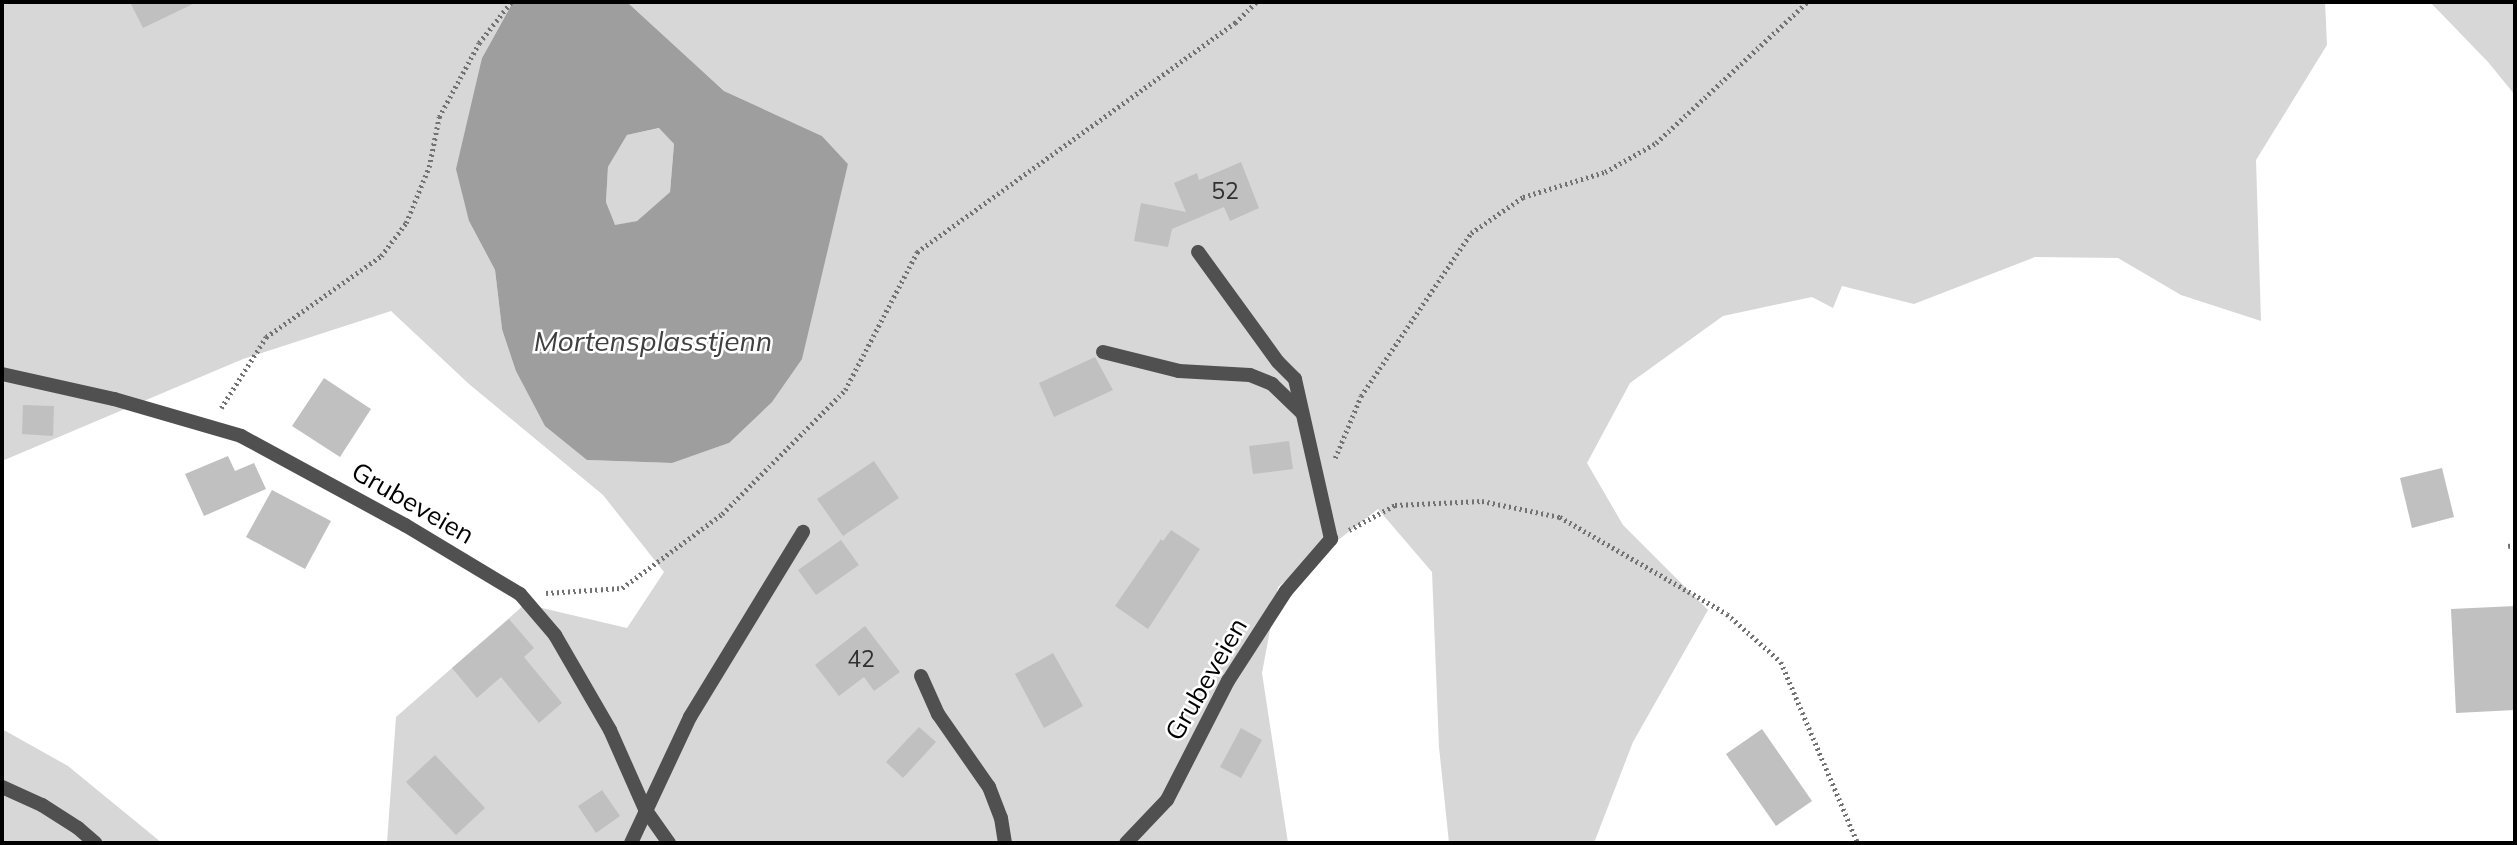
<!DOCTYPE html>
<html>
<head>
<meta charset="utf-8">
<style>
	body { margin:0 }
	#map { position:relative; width:2517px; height:845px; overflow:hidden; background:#fff; font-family:Mulish,sans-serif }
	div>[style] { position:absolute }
	.green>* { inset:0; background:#d7d7d7 }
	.water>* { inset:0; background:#9e9e9e }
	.building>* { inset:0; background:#c0c0c0 }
	.path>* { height:4.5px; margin-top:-2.25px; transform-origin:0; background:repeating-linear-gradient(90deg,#727272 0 2px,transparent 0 5.5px) }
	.street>* { height:14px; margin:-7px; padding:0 7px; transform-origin:7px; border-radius:7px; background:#505050 }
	span { translate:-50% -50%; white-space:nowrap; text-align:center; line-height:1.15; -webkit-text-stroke:5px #fff; paint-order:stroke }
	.number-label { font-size:23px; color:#303030 }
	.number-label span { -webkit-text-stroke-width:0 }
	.street-label { font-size:26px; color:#000 }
	.water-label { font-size:28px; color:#3f3f3f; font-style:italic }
	.frame { position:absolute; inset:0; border:4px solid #000; pointer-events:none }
</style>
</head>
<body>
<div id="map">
	<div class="green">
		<div style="clip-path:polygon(2px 2px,513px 2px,482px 58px,469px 221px,495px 270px,502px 329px,587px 460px,671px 463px,729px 443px,835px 210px,848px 164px,822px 136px,724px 91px,627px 2px,2325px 2px,2327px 45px,2256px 160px,2261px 321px,2181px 295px,2118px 258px,2035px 257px,1914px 304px,1842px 286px,1833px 308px,1812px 297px,1723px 316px,1630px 383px,1587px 463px,1623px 525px,1708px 610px,1633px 742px,1594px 843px,1449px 843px,1439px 747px,1432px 572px,1378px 509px,1278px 587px,1262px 673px,1288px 843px,387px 843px,396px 717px,525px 604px,627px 628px,664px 572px,603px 495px,469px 384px,391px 311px,243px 359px,2px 461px)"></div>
		<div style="clip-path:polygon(2430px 2px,2515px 2px,2515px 95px,2488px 62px)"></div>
		<div style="clip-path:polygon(660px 128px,674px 144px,670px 192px,637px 221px,614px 226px,606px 202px,608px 167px,627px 135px)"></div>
		<div style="clip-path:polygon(2px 729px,68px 766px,162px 843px,2px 843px)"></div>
	</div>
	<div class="water">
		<div style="clip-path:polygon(evenodd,513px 2px,627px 2px,724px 91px,822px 136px,848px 164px,802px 359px,772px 402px,729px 443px,672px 463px,587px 460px,545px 426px,516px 371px,502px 329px,495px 270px,469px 221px,456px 169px,482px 58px,513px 2px,659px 128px,674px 144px,670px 192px,637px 221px,615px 225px,606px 202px,608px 167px,627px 135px,659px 128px)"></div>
	</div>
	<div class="building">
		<div style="clip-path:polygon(130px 2px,197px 2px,143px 28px)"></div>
		<div style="clip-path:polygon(1241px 162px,1259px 208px,1230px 221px,1224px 207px,1172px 229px,1168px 247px,1134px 241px,1141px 203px,1186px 212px,1174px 183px,1197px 173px,1199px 180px)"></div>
		<div style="clip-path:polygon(1095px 357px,1113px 390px,1054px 417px,1039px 383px)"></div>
		<div style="clip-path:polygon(324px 378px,371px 409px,340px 457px,292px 426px)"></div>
		<div style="clip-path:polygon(23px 405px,54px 406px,53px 436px,22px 434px)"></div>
		<div style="clip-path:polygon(1289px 441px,1293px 469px,1253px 474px,1249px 446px)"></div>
		<div style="clip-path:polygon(228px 456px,235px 471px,254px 463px,266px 489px,204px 516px,185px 474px)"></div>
		<div style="clip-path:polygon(874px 461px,899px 498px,843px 536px,817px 499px)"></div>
		<div style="clip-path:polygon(2442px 468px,2454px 517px,2412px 528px,2400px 478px)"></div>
		<div style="clip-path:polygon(272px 490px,331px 521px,305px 569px,246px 537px)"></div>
		<div style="clip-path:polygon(1171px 530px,1200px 549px,1148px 629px,1115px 606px,1161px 539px,1163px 541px)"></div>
		<div style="clip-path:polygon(841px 540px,859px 565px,816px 595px,798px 570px)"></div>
		<div style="clip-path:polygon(2515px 606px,2515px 710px,2456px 713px,2451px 609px)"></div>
		<div style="clip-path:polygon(509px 619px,534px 648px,524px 657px,562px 703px,539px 723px,501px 677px,477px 698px,452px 668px)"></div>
		<div style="clip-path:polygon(865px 626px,900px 672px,874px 691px,864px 677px,839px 696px,815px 665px)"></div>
		<div style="clip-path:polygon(1053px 653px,1083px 706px,1044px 728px,1015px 674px)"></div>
		<div style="clip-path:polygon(919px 727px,936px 742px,903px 778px,886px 762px)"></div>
		<div style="clip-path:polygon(1241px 728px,1262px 740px,1241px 778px,1220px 767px)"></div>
		<div style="clip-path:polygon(1762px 729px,1812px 801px,1776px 826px,1726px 754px)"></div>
		<div style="clip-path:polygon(435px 755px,485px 808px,456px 835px,406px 782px)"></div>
		<div style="clip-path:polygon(602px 790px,620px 816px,596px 833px,578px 806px)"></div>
	</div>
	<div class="path">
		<div style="left:221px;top:408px;width:84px;rotate:-57.6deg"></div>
		<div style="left:266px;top:337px;width:141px;rotate:-35.2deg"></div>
		<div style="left:381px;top:256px;width:41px;rotate:-52.9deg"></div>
		<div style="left:406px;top:223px;width:61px;rotate:-67.7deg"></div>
		<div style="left:429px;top:167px;width:51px;rotate:-78.7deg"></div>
		<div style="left:439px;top:117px;width:84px;rotate:-61.6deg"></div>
		<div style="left:479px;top:43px;width:52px;rotate:-52deg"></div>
		<div style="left:1335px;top:458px;width:67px;rotate:-67.2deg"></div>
		<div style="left:1361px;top:396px;width:197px;rotate:-56deg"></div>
		<div style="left:1471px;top:233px;width:63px;rotate:-34.7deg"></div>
		<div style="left:1523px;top:197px;width:86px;rotate:-17deg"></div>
		<div style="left:1605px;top:172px;width:59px;rotate:-29.6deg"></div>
		<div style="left:1656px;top:143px;width:207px;rotate:-43deg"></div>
		<div style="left:1349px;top:530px;width:52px;rotate:-28.5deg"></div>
		<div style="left:1395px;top:505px;width:87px;rotate:-2.6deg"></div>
		<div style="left:1482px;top:501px;width:80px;rotate:11.6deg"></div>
		<div style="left:1560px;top:517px;width:193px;rotate:30.1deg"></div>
		<div style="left:1727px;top:614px;width:72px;rotate:41.6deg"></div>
		<div style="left:1781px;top:662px;width:197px;rotate:67deg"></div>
		<div style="left:2508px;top:546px;width:7px;rotate:-8deg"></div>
		<div style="left:546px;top:593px;width:76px;rotate:-3.8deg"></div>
		<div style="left:622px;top:588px;width:124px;rotate:-36.5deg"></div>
		<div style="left:722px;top:514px;width:175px;rotate:-45.2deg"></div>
		<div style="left:845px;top:390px;width:156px;rotate:-62.4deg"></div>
		<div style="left:917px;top:252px;width:392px;rotate:-35.8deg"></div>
		<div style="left:1235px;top:23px;width:30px;rotate:-45deg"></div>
	</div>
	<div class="street">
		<div style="left:1103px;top:352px;width:78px;rotate:14deg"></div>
		<div style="left:1179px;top:371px;width:71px;rotate:3.2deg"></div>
		<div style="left:1250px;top:375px;width:24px;rotate:22deg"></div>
		<div style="left:1272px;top:384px;width:40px;rotate:44deg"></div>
		<div style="left:2px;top:374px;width:115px;rotate:12.6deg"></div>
		<div style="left:114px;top:399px;width:132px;rotate:16.2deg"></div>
		<div style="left:241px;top:436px;width:187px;rotate:28.5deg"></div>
		<div style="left:405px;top:525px;width:134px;rotate:31deg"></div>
		<div style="left:520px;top:594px;width:54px;rotate:49.5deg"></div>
		<div style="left:555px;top:635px;width:110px;rotate:59.9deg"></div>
		<div style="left:610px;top:730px;width:86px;rotate:66.1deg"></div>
		<div style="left:645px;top:809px;width:42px;rotate:54.8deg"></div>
		<div style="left:921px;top:676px;width:42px;rotate:65.9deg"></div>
		<div style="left:938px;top:714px;width:89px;rotate:55.1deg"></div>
		<div style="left:989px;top:787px;width:33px;rotate:69deg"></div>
		<div style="left:1001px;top:818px;width:25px;rotate:81deg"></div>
		<div style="left:2px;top:787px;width:44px;rotate:24.2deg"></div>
		<div style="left:42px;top:805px;width:43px;rotate:32.6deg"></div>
		<div style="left:78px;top:828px;width:23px;rotate:41deg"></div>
		<div style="left:631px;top:843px;width:139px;rotate:-64.9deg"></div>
		<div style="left:690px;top:717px;width:217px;rotate:-58.6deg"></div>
		<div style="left:1126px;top:843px;width:59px;rotate:-46.4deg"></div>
		<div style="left:1167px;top:800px;width:134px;rotate:-62.9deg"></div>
		<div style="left:1228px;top:681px;width:107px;rotate:-57.2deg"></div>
		<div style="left:1286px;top:591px;width:69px;rotate:-49.1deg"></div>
		<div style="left:1331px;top:539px;width:164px;rotate:-102.7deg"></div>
		<div style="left:1295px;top:379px;width:24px;rotate:-135deg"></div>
		<div style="left:1278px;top:362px;width:136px;rotate:-126deg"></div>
	</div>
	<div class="number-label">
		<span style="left:1225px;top:191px">52</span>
		<span style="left:861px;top:659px">42</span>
	</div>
	<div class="street-label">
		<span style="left:413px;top:503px;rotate:30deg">Grubeveien</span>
		<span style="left:1206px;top:679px;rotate:-60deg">Grubeveien</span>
	</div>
	<div class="water-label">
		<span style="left:653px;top:341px">Mortensplasstjenn</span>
	</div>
	<div class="frame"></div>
</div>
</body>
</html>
